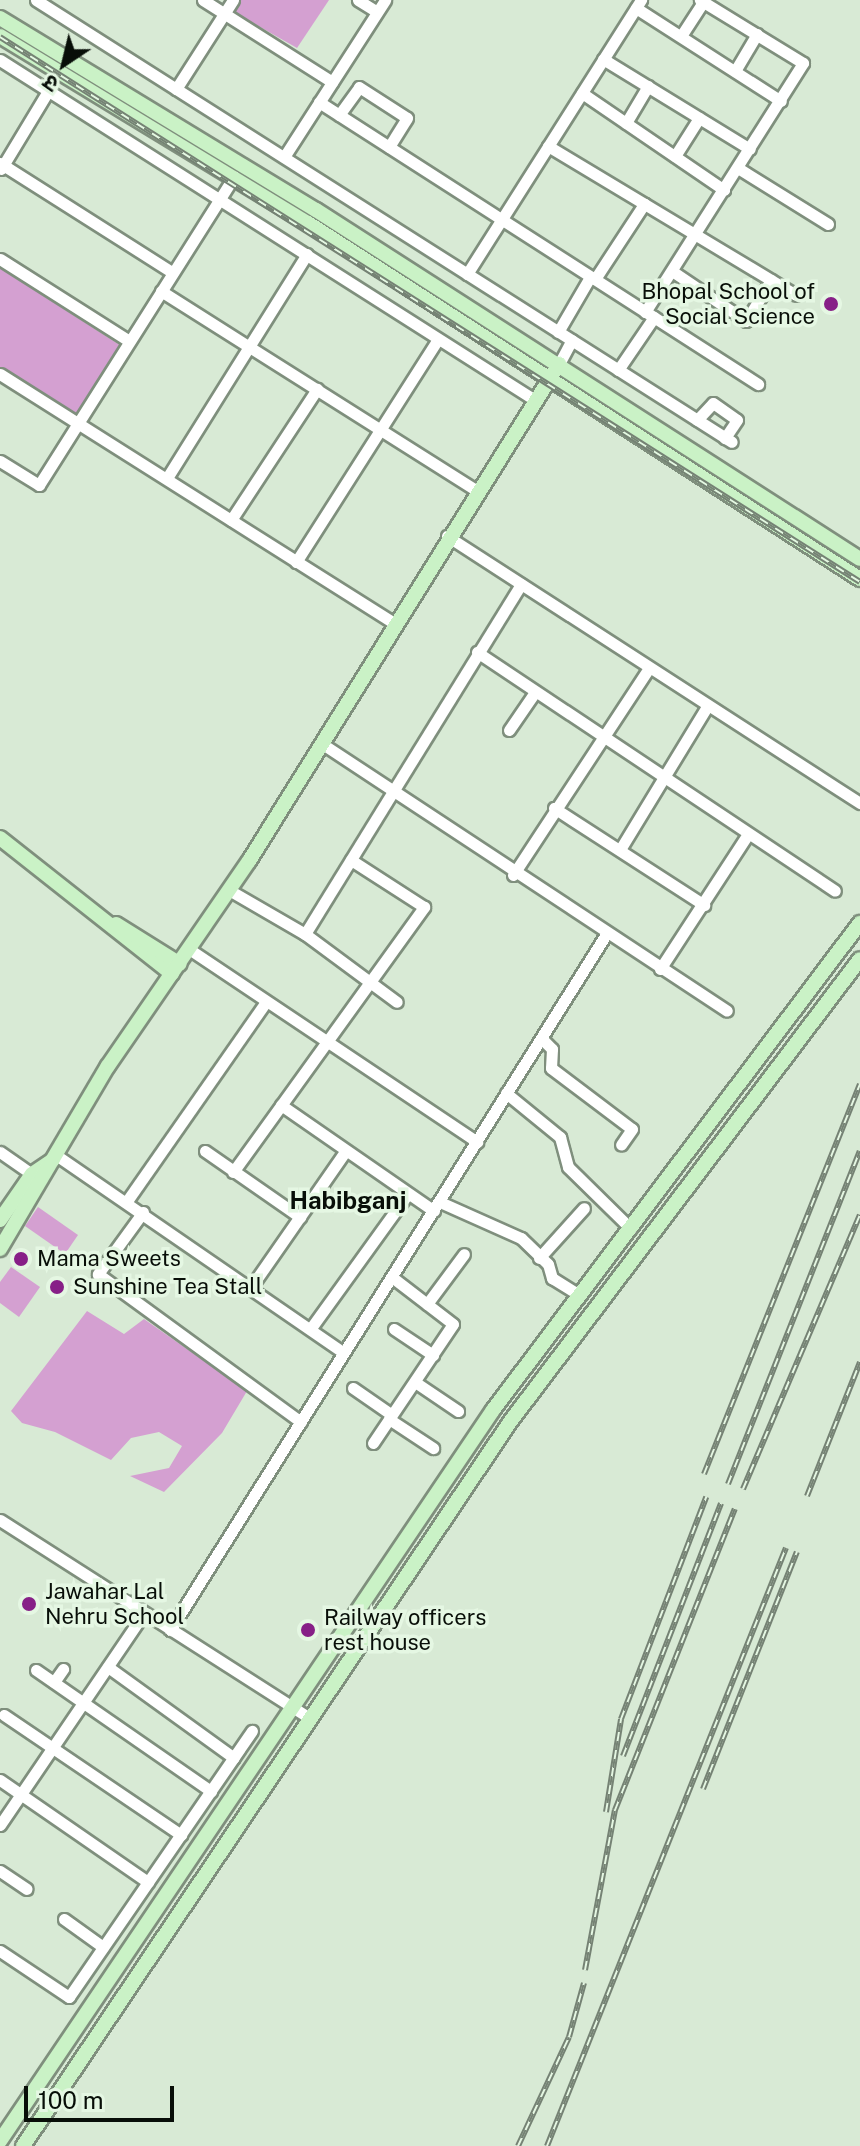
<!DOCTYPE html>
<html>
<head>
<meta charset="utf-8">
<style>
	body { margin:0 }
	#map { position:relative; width:860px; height:2146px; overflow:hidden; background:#d8ead5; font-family:"Public Sans","Noto Sans Devanagari",sans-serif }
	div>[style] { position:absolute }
	.green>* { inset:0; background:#d4a0d1 }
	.roads { filter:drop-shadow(2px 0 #7f8f7d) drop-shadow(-2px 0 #7f8f7d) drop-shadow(0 2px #7f8f7d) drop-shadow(0 -2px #7f8f7d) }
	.minor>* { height:11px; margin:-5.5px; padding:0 5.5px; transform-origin:5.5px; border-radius:5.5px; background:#fff }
	.major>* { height:14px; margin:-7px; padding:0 7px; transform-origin:7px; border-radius:7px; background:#caf2c6 }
	.rail>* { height:6px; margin-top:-3px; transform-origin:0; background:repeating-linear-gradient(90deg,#e5f7e3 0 9px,#758274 0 18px); box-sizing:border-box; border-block:2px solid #758274 }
	.dots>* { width:22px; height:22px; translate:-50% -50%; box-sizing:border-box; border:4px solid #e5f7e3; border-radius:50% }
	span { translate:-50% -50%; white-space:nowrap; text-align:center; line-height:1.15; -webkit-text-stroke:7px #e5f7e3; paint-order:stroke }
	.poi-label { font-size:22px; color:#080e08 }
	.right { translate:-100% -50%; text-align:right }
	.left { translate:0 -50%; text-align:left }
	.neighbourhood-label { font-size:24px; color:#080e08; font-weight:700 }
	.north { position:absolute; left:24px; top:24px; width:80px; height:80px; -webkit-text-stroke:6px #e5f7e3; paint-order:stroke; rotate:215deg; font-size:22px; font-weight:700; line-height:32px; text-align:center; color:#080e08 }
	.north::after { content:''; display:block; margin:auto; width:28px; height:36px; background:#080e08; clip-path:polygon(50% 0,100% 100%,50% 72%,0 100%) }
	.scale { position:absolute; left:24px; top:2086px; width:150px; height:36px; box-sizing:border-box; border:4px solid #080e08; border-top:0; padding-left:10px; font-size:24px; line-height:28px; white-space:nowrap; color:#080e08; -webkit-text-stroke:6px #e5f7e3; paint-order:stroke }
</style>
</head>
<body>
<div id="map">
	<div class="green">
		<div style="clip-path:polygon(239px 0,329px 0,297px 48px,232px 11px)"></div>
		<div style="clip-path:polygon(0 268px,126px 349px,83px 418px,0 367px)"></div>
		<div style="clip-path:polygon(38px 1207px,78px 1235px,65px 1254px,25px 1226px)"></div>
		<div style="clip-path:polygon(11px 1267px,40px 1287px,19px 1317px,0 1303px,0 1282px)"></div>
		<div style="clip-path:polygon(87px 1311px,124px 1334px,144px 1319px,247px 1391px,222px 1433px,164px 1492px,130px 1476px,169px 1468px,182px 1446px,159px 1432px,131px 1438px,111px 1460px,55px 1432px,22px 1423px,11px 1411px)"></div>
	</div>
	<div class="roads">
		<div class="minor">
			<div style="left:36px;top:0;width:824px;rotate:32.42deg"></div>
			<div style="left:203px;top:0;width:153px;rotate:32.4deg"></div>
			<div style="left:358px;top:0;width:22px;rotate:32deg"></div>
			<div style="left:636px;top:8px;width:172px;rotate:32.7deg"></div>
			<div style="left:681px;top:36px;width:40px;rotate:-57.1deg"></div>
			<div style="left:603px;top:59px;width:172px;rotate:31.5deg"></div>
			<div style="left:0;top:60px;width:634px;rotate:32.44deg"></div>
			<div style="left:735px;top:71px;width:43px;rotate:-59.3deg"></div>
			<div style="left:176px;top:89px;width:106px;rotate:-57.4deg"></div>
			<div style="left:582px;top:93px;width:172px;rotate:34.3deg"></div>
			<div style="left:319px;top:102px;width:522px;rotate:32.72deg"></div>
			<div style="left:339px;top:115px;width:34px;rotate:-54deg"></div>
			<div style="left:359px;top:87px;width:57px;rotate:32.9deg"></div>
			<div style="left:407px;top:118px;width:34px;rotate:122deg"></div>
			<div style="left:626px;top:123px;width:43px;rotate:-59.3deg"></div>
			<div style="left:548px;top:146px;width:289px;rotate:31deg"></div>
			<div style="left:675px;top:156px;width:45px;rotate:-57.7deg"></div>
			<div style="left:284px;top:157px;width:187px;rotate:-57.2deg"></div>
			<div style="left:0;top:163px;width:204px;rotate:32.4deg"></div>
			<div style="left:738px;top:168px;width:106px;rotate:31.9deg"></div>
			<div style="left:1px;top:169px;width:91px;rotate:-58.9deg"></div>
			<div style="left:0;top:259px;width:153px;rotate:32.4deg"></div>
			<div style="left:672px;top:271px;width:89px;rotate:34deg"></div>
			<div style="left:746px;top:321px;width:48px;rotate:-58.6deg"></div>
			<div style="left:467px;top:274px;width:325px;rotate:-57.6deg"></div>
			<div style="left:595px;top:279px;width:90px;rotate:-56.8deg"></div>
			<div style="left:161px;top:291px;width:374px;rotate:32.3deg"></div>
			<div style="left:645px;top:312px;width:295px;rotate:-57.6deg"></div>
			<div style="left:803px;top:63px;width:121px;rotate:-148.5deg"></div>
			<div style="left:558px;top:332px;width:64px;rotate:-59.8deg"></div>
			<div style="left:559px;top:364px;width:27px;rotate:-62deg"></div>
			<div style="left:618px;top:370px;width:64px;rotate:-55.8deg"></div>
			<div style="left:0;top:374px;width:466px;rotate:32.3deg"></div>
			<div style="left:697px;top:420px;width:23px;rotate:-47deg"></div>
			<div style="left:713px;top:403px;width:29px;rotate:35deg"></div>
			<div style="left:737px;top:420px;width:22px;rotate:124deg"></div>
			<div style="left:0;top:461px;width:46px;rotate:31.6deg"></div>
			<div style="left:39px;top:485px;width:365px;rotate:-57.7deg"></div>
			<div style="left:167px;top:478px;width:264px;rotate:-58deg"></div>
			<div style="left:231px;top:520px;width:157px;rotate:-56.7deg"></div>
			<div style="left:447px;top:536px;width:492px;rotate:32.9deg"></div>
			<div style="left:296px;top:562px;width:264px;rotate:-57.5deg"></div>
			<div style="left:477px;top:652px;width:430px;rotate:33.7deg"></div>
			<div style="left:509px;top:730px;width:46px;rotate:-55.6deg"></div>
			<div style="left:321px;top:743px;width:486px;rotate:33.4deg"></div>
			<div style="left:554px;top:808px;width:179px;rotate:32.9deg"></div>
			<div style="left:621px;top:848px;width:167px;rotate:-58.7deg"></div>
			<div style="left:513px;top:875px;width:248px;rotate:-56.7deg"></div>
			<div style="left:229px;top:890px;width:88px;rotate:30.1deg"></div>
			<div style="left:305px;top:934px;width:114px;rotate:36.5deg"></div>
			<div style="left:305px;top:934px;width:411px;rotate:-58.3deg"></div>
			<div style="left:189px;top:949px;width:347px;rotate:33.8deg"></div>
			<div style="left:660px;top:969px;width:161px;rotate:-56.9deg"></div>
			<div style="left:542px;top:1039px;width:14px;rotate:45deg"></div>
			<div style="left:552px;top:1049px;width:19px;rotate:93deg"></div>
			<div style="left:551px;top:1068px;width:101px;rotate:37deg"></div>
			<div style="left:632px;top:1129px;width:19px;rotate:125deg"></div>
			<div style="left:506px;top:1093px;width:70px;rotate:39.2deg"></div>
			<div style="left:560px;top:1137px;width:31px;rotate:75deg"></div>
			<div style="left:568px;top:1167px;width:88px;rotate:44.5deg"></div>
			<div style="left:281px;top:1105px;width:186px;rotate:34.7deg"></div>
			<div style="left:205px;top:1151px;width:116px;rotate:34.8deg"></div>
			<div style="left:0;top:1152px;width:44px;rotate:34.8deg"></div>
			<div style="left:56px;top:1155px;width:349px;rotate:34.5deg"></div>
			<div style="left:233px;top:1172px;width:327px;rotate:-54.2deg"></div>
			<div style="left:424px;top:907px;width:87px;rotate:-147.2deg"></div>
			<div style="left:127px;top:1201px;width:241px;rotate:-55.1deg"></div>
			<div style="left:440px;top:1202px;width:89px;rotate:24deg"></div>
			<div style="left:521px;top:1238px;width:37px;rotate:44deg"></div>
			<div style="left:548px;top:1264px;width:15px;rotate:74deg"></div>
			<div style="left:552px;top:1278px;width:32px;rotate:32deg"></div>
			<div style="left:143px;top:1212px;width:77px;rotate:126deg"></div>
			<div style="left:98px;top:1274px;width:251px;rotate:36.1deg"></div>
			<div style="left:539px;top:1258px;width:67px;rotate:-48deg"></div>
			<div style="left:251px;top:1287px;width:165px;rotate:-55.2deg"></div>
			<div style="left:427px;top:1304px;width:62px;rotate:-53.5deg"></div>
			<div style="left:311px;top:1328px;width:164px;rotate:-54.2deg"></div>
			<div style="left:394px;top:1329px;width:47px;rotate:33.7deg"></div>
			<div style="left:415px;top:1382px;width:52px;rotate:34deg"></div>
			<div style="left:353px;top:1388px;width:47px;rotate:34.7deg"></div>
			<div style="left:389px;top:1419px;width:53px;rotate:33.4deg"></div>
			<div style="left:373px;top:1443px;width:143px;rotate:-56.1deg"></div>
			<div style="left:453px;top:1324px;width:77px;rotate:-142.4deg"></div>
			<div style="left:0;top:1520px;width:369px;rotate:32.6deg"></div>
			<div style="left:170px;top:1630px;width:819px;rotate:-57.92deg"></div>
			<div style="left:108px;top:1667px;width:155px;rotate:35.8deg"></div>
			<div style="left:36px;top:1670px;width:213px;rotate:34.7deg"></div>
			<div style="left:54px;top:1682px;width:16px;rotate:-55deg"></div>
			<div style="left:4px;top:1715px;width:214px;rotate:34.1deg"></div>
			<div style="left:0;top:1780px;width:180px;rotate:34.6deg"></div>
			<div style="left:0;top:1825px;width:256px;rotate:-55.8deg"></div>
			<div style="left:0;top:1871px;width:32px;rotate:34deg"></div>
			<div style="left:64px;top:1919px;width:48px;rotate:35.7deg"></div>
			<div style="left:0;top:1951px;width:83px;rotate:33.7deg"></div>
			<div style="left:69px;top:1997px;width:323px;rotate:-55.5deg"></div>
		</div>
		<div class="major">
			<div style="left:0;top:18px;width:370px;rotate:31.3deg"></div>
			<div style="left:316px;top:210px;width:646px;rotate:32.68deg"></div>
			<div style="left:0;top:36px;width:360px;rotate:31.3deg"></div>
			<div style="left:308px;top:223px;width:657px;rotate:32.82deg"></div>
			<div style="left:0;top:838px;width:219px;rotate:38.3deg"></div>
			<div style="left:116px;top:924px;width:75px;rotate:32deg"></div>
			<div style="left:0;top:1220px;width:56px;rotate:-55.2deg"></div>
			<div style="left:32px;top:1174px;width:25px;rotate:-34deg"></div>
			<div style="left:0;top:1249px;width:212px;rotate:-59.5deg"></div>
			<div style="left:108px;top:1066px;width:249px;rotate:-55.5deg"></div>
			<div style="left:249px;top:861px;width:586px;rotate:-58.05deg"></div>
			<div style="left:0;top:2141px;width:882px;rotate:-56deg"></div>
			<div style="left:493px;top:1410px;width:610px;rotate:-53deg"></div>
			<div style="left:23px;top:2146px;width:873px;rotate:-56.07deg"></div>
			<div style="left:510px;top:1422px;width:580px;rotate:-52.91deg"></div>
		</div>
	</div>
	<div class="rail">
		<div style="left:0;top:37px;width:1018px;rotate:32.36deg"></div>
		<div style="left:704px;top:1474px;width:420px;rotate:-68.2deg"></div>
		<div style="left:728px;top:1484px;width:358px;rotate:-68.4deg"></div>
		<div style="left:743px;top:1489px;width:298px;rotate:-66.9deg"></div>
		<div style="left:807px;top:1496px;width:144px;rotate:-68.4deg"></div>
		<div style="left:623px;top:1756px;width:271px;rotate:-68.8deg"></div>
		<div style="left:703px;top:1789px;width:255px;rotate:-68.4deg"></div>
		<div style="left:606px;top:1812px;width:94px;rotate:-80.8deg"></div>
		<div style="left:621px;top:1719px;width:238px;rotate:-69deg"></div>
		<div style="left:585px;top:1970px;width:163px;rotate:-79.4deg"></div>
		<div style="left:615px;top:1810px;width:324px;rotate:-68.3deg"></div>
		<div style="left:518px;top:2146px;width:120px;rotate:-64.9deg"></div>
		<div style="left:569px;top:2037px;width:56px;rotate:-74.5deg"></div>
		<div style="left:547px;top:2146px;width:644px;rotate:-68.22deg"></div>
	</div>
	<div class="dots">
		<div style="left:831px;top:304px;background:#872087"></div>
		<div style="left:21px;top:1259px;background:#872087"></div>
		<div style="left:57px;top:1287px;background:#872087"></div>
		<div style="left:29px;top:1604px;background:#872087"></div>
		<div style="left:308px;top:1630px;background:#872087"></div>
	</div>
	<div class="poi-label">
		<span class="right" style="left:815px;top:304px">Bhopal School of<br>Social Science</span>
		<span class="left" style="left:37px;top:1259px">Mama Sweets</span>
		<span class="left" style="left:73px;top:1287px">Sunshine Tea Stall</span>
		<span class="left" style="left:45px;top:1604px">Jawahar Lal<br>Nehru School</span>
		<span class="left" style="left:324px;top:1630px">Railway officers<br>rest house</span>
	</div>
	<div class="neighbourhood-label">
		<span style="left:348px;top:1201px">Habibganj</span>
	</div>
	<div class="north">उ</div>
	<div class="scale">100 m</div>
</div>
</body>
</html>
